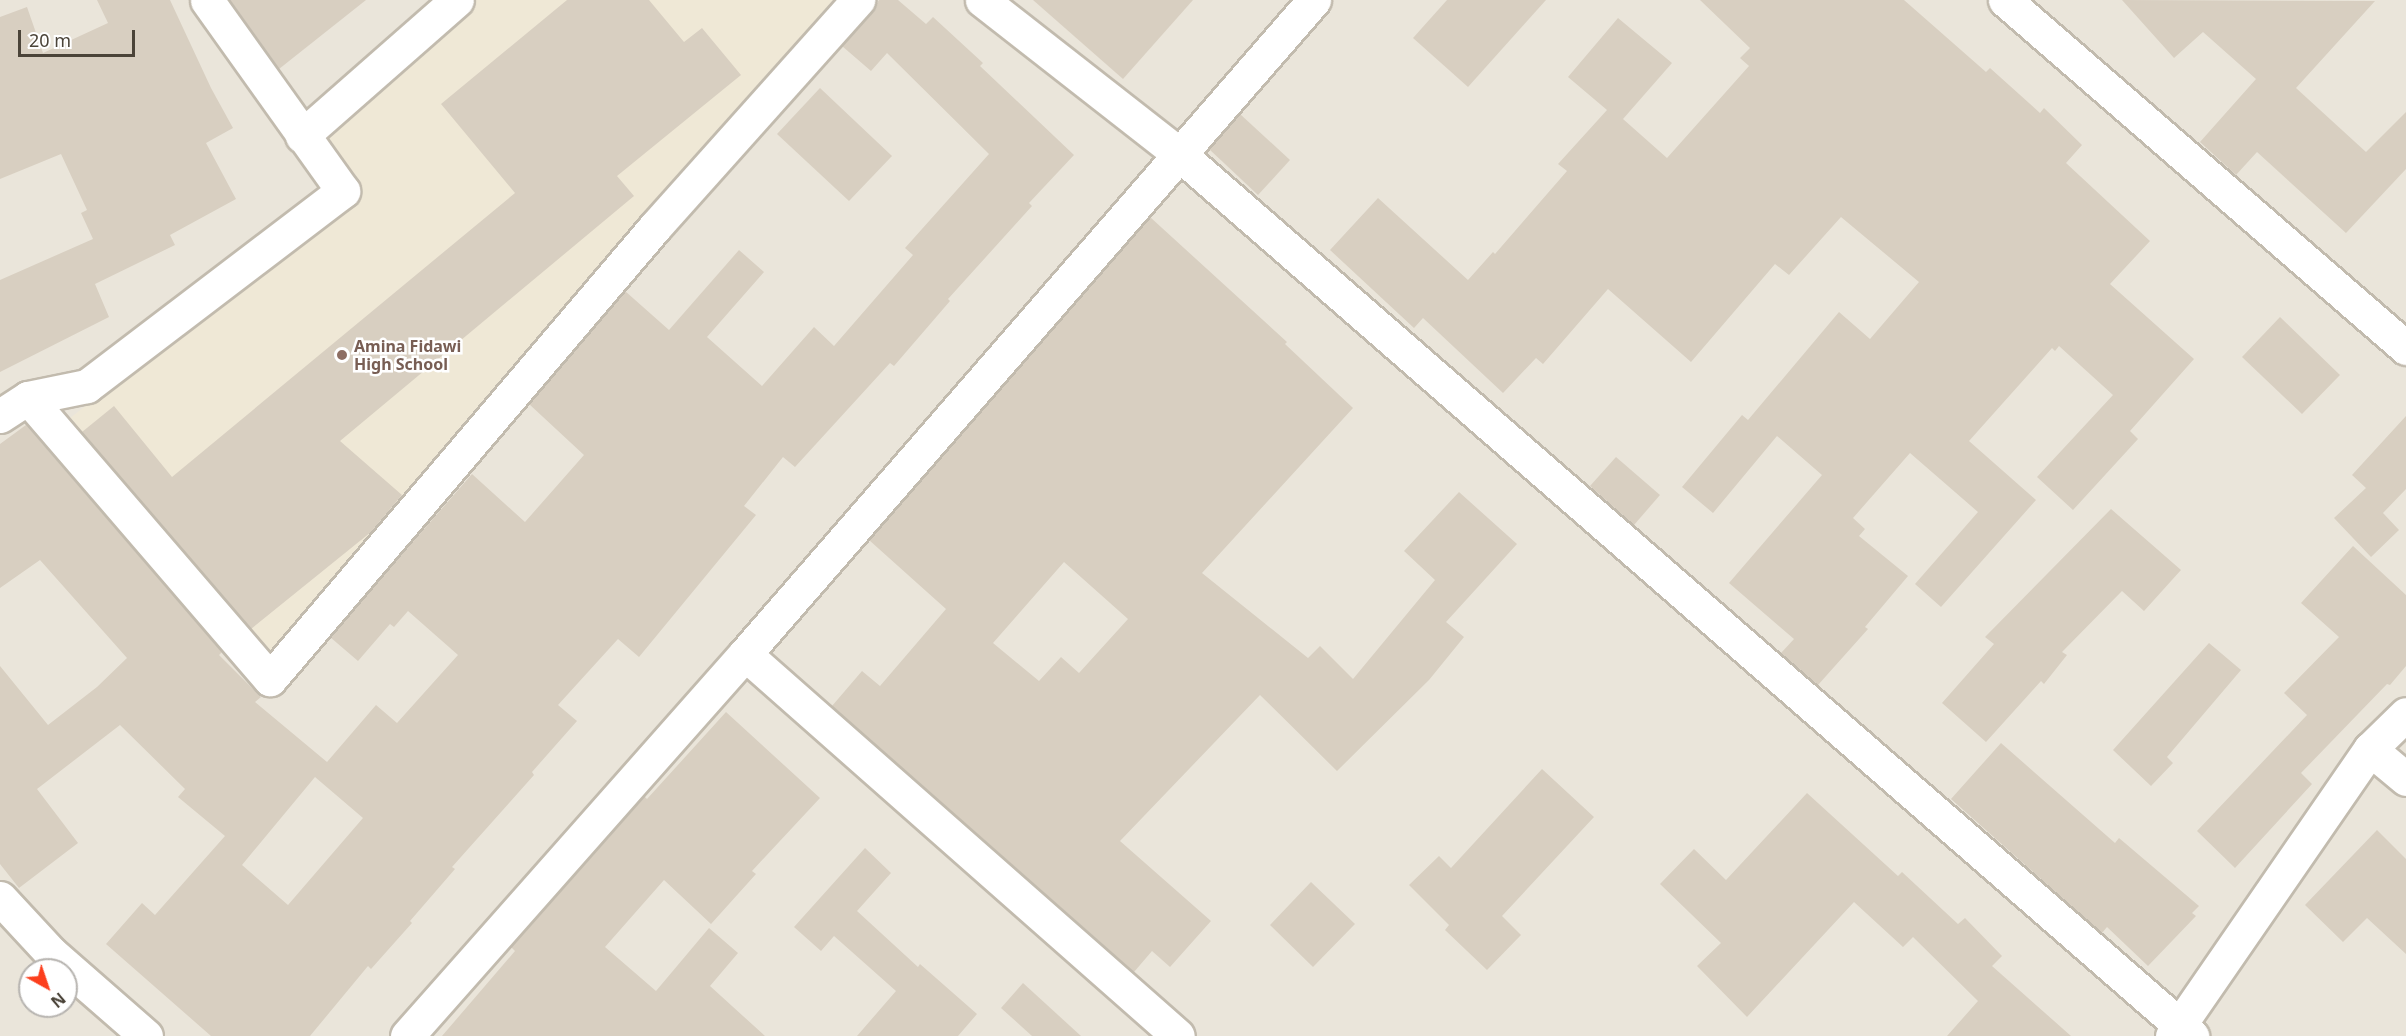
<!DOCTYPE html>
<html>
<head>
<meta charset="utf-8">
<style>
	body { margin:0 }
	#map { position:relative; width:2406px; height:1036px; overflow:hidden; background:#f6f3ec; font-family:"Noto Sans",sans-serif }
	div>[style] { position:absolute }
	.residential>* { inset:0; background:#eae5da }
	.education>* { inset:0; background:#efe8d6 }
	.building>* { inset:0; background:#d8cfc1 }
	.roads { filter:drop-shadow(2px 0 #c2bbae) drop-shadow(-2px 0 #c2bbae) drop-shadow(0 2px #c2bbae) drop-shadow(0 -2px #c2bbae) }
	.minor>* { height:33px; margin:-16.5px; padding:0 16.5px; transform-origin:16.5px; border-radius:16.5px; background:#fff }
	.tertiary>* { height:33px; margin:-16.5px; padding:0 16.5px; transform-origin:16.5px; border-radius:16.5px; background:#fff }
	.dots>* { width:16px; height:16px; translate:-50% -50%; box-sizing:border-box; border:3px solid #fff; border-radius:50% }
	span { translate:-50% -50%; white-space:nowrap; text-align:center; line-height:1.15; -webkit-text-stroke:5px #fff; paint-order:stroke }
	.education-label { font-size:16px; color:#785e54; font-weight:700 }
	.left { translate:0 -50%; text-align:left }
	.north { position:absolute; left:18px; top:958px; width:60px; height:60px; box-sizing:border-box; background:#fff; border:2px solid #b7b4b0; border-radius:50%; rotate:140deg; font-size:16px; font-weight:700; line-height:24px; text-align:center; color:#4b4439 }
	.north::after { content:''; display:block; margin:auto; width:21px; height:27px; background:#fc3f1d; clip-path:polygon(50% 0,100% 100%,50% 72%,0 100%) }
	.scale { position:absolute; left:18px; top:30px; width:117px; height:27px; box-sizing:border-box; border:3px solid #4b4439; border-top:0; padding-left:8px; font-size:18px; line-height:21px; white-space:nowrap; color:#4b4439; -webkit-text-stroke:4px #fff; paint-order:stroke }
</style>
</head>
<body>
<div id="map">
	<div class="residential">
		<div style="clip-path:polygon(evenodd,0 0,2406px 0,2406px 1036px,0 1036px,0 0,30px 970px,66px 970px,66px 1006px,30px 1006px,30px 970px)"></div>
	</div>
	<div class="education">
		<div style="clip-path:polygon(467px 0,838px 0,267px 668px,65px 422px,359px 191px,313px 131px)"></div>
	</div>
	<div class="building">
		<div style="clip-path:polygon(97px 0,170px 0,211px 88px,233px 128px,206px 143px,236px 199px,170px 235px,175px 245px,95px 284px,109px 317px,0 372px,0 280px,93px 239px,81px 213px,87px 210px,61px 154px,0 179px,0 17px,27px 7px,43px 53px,108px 23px)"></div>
		<div style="clip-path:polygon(230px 0,366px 0,279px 69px)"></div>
		<div style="clip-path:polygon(567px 0,649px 0,684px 42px,702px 28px,741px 75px,617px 176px,634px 196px,340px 441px,402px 495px,371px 532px,251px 629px,82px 432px,114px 406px,172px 477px,515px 193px,441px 104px)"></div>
		<div style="clip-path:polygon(evenodd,879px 0,898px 0,926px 24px,933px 17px,983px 63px,980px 66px,1074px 155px,1029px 203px,1032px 206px,948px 299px,950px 301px,894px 366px,890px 363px,795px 467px,783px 457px,744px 506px,756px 515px,639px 657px,618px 639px,558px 705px,577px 721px,532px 772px,534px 775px,452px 867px,455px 869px,410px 921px,412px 923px,371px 969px,368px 966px,310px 1036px,211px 1036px,106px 944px,142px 903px,155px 915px,225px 836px,178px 797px,185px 789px,120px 725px,37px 789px,78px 843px,19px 888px,0 864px,0 666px,48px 725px,97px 687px,127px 658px,40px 560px,0 588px,0 444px,26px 425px,222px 652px,219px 655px,261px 697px,255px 702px,327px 762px,376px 705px,397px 723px,458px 655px,408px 611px,394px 627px,390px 624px,358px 661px,330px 637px,472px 474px,525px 522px,584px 455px,529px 404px,625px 291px,669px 330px,739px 250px,764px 272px,707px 337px,762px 386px,814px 327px,834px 346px,913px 255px,905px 248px,989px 154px,887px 53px,871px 71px,842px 46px,872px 12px,879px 0,315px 777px,363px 818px,288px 905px,242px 865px,315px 777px)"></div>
		<div style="clip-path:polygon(1033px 0,1193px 0,1123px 79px)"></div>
		<div style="clip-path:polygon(1447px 0,1546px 0,1468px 87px,1413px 38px)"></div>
		<div style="clip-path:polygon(1700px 0,1904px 0,1986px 72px,1990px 68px,2040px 113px,2044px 108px,2082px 145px,2066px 163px,2150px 241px,2110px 284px,2194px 359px,2130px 431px,2138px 439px,2073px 510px,2037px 477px,2113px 395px,2059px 346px,2055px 351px,2052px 348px,1969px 441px,2036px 500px,1941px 607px,1915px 584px,1978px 512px,1910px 453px,1853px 518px,1865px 529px,1859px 536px,1908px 576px,1865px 627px,1868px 629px,1818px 685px,1781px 653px,1794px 639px,1729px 583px,1822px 475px,1777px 436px,1713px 513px,1682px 487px,1742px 415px,1748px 420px,1839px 312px,1870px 339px,1919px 282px,1841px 217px,1789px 275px,1775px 264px,1691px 362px,1608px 289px,1543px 364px,1536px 358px,1503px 393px,1423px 318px,1414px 328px,1330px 250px,1378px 198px,1468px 280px,1493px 252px,1495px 254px,1567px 171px,1558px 164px,1607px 110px,1568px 77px,1618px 18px,1672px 63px,1623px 119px,1667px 158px,1749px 66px,1740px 58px,1750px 48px)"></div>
		<div style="clip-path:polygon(2122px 0,2375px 1px,2296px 88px,2366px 152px,2406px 112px,2406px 169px,2346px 233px,2257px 152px,2236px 175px,2200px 142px,2256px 79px,2203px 32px,2174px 58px)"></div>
		<div style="clip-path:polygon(820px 88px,892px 156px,849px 201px,777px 134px)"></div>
		<div style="clip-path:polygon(1240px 114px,1290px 160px,1258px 195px,1209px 149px)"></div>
		<div style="clip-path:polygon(evenodd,1150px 217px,1287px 342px,1285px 344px,1353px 408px,1202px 573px,1308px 658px,1320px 646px,1353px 679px,1435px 580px,1404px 551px,1459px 492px,1517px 544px,1446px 622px,1464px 637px,1429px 680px,1337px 771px,1260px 695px,1120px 841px,1211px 921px,1170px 967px,1152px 951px,1134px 972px,832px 706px,862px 671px,880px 686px,946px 609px,869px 540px,1150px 217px,1064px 562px,1128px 619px,1079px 673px,1061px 657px,1039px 681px,993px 643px,1064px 562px)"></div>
		<div style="clip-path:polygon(2280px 317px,2340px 375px,2302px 414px,2242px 357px)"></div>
		<div style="clip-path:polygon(2406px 416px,2406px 489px,2383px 513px,2399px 530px,2371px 557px,2334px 518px,2366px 488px,2352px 475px)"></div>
		<div style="clip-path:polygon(1616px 457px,1660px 495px,1634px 525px,1590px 486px)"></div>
		<div style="clip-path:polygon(2111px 509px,2181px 570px,2144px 611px,2122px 591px,2062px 652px,2067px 655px,2044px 684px,2041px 681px,1986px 742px,1942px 703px,1994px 644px,1985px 637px)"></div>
		<div style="clip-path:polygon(2353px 546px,2406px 595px,2406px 666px,2390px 685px,2387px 684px,2301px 773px,2312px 784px,2235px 868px,2197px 831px,2307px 715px,2284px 693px,2339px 637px,2301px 603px)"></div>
		<div style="clip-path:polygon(2209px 643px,2241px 670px,2167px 757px,2173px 763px,2151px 786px,2113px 750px)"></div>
		<div style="clip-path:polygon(726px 712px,820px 798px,752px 871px,756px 874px,711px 924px,664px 880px,605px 947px,656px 991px,709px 928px,738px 953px,710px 986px,765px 1036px,442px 1036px,515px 951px,511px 947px,644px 796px,647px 799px)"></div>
		<div style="clip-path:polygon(2001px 743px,2115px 843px,2119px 838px,2199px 906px,2192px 913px,2196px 916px,2148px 966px,2107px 927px,2102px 933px,1951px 799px)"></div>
		<div style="clip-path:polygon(1542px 769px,1594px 817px,1502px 916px,1521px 935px,1487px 970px,1445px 930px,1449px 925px,1409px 885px,1439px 856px,1451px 868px)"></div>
		<div style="clip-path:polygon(1807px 793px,1898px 876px,1902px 872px,1958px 924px,1965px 918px,2002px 956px,1992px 966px,2071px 1036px,1947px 1036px,1978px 1001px,1913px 937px,1903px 947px,1854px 902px,1747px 1017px,1697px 966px,1721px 943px,1660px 884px,1694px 849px,1726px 880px)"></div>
		<div style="clip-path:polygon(2377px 830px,2406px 859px,2406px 954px,2367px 918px,2343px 942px,2305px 905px)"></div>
		<div style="clip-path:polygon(865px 848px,891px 873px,857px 911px,918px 967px,920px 964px,977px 1014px,958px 1036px,857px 1036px,896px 991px,834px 936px,821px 951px,794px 927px)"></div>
		<div style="clip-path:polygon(1311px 882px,1355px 924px,1313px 967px,1270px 925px)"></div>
		<div style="clip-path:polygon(1023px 983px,1081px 1036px,1032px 1036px,1001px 1008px)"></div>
	</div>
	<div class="roads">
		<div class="minor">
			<div style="left:982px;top:0;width:249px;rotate:38deg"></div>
			<div style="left:1178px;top:153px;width:1345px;rotate:41.05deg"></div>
			<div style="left:2005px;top:0;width:531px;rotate:40.95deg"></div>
			<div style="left:302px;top:136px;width:206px;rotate:-41.3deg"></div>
			<div style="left:28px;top:398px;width:371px;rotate:49.3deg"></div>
			<div style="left:270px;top:679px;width:594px;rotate:-49.58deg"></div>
			<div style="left:655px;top:227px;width:305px;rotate:-48.2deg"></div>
			<div style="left:0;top:416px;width:33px;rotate:-33deg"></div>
			<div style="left:28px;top:398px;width:60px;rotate:-11.5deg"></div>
			<div style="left:87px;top:386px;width:322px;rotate:-37.3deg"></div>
			<div style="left:343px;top:191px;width:234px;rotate:-125.5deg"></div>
			<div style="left:745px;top:654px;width:577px;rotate:41.42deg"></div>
			<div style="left:2370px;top:749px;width:47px;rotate:39.8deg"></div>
			<div style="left:0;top:898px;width:75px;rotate:47.2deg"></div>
			<div style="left:51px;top:953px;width:126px;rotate:41.1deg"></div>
			<div style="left:2172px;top:1036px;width:349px;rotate:-55.4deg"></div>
			<div style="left:2370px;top:749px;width:50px;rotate:-44.2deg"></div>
		</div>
		<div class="tertiary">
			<div style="left:407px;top:1036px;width:510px;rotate:-48.5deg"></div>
			<div style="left:745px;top:654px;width:867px;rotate:-48.98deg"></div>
		</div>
	</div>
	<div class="dots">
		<div style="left:342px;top:355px;background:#8d6e63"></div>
	</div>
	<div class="education-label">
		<span class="left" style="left:354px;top:355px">Amina Fidawi<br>High School</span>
	</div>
	<div class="north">N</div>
	<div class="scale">20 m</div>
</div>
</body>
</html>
